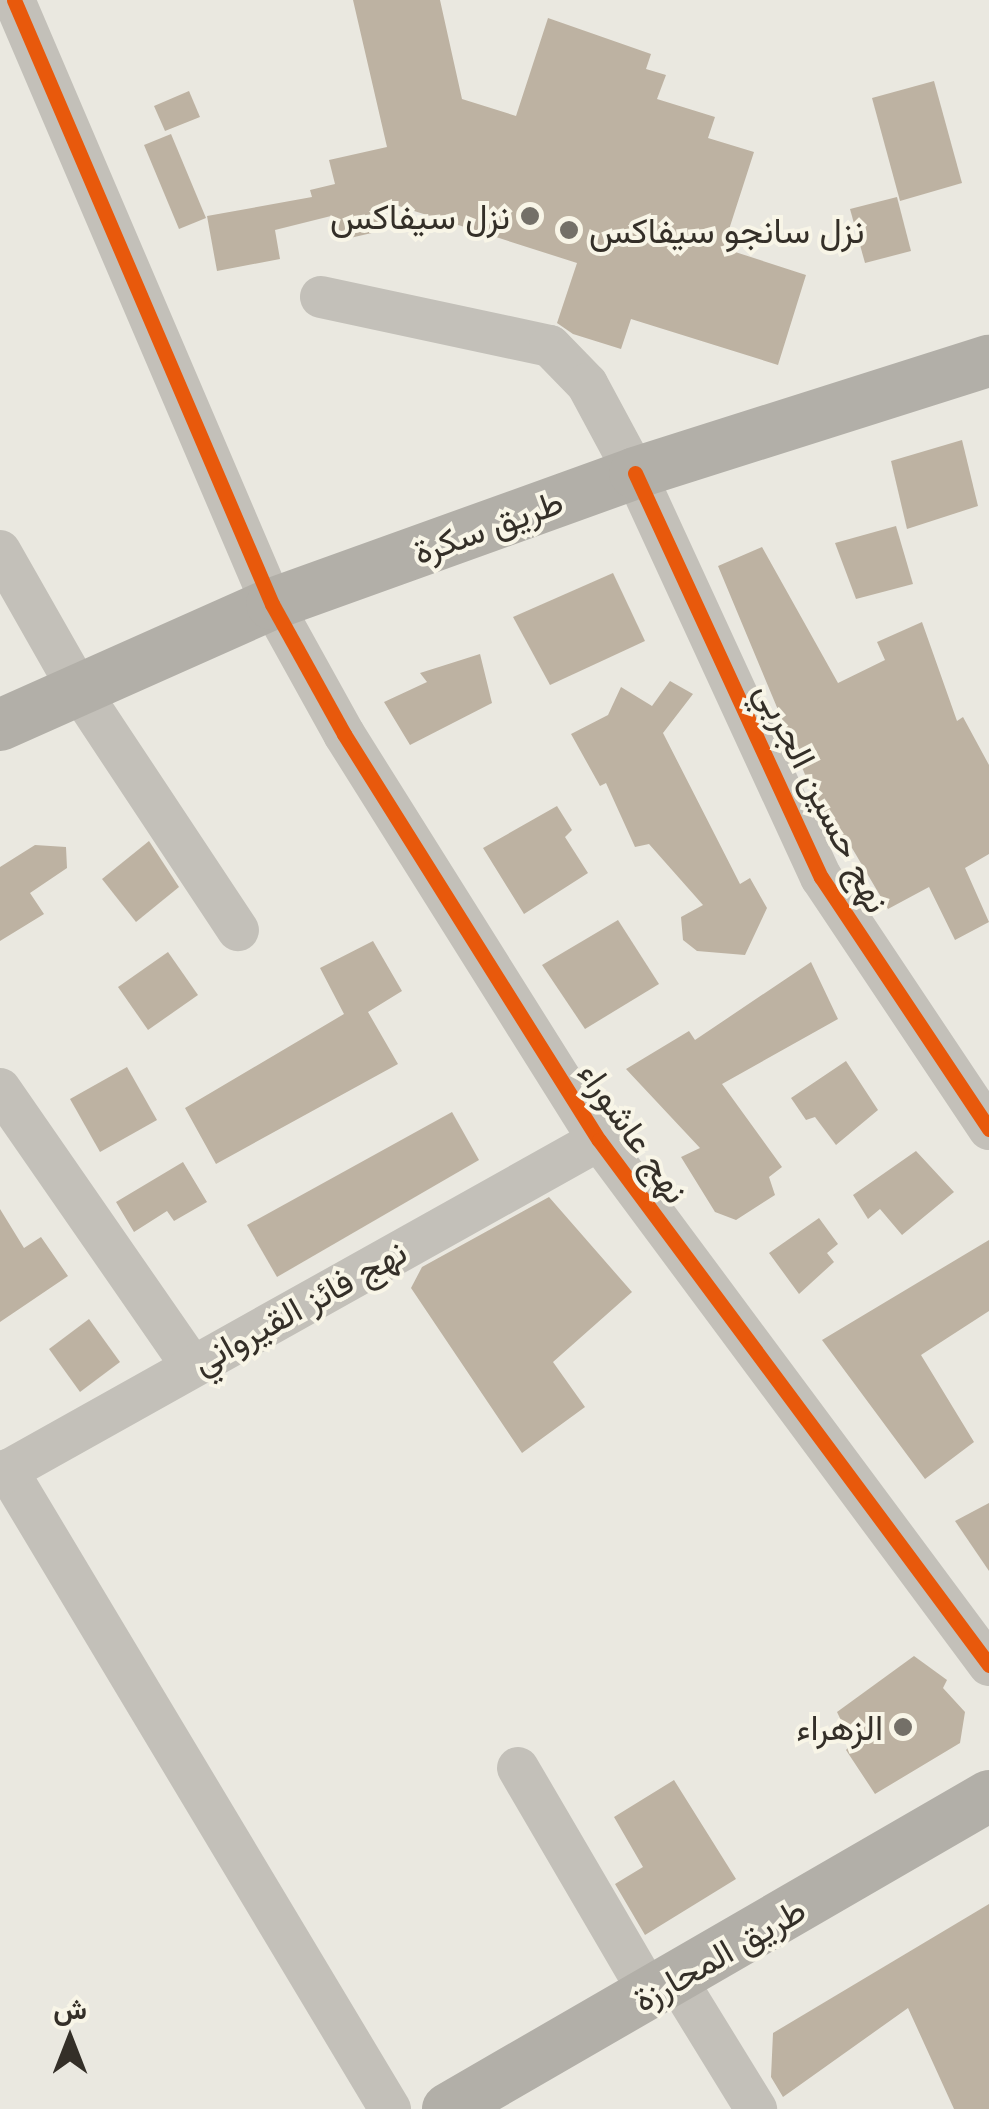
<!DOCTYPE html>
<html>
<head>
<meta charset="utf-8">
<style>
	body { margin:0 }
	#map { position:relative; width:989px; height:2109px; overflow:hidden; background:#eae8e0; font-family:"PT Sans",Vazirmatn,sans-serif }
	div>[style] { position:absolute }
	.building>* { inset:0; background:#bdb2a2 }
	.minor>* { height:42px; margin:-21px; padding:0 21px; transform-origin:21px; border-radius:21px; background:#c3c0b9 }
	.major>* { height:52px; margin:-26px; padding:0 26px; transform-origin:26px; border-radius:26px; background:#b2afa8 }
	.cycleway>* { height:15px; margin:-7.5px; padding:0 7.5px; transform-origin:7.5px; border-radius:7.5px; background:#e8590c }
	.dots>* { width:28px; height:28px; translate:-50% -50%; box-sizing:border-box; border:5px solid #f8f5e7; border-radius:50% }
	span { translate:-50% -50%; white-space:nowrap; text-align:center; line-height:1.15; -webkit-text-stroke:8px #f8f5e7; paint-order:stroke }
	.poi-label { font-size:35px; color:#342f28 }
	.right { translate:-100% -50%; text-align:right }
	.left { translate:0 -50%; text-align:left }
	.street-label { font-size:35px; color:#342f28 }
	.north { position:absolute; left:20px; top:1989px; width:100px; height:100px; -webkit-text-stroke:8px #f8f5e7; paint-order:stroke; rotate:0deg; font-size:28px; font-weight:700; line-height:40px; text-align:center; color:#342f28 }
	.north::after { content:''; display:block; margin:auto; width:35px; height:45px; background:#342f28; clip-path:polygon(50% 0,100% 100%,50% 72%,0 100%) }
</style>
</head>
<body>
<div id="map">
	<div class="building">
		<div style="clip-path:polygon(353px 0,440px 0,462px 99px,516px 116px,548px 18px,651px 54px,646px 69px,666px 75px,657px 99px,715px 117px,708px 138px,754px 152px,723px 248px,806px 275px,778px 365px,631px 319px,621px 349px,573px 334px,557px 323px,577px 263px,386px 202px,376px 232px,337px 241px,331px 216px,275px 230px,280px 259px,217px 271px,207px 216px,312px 197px,310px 190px,335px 184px,329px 160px,387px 147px)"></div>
		<div style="clip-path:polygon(934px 81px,962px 183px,900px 201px,872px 98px)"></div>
		<div style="clip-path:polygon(189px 91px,200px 117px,165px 131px,154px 106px)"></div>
		<div style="clip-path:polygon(171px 134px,206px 218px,179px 229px,144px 145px)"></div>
		<div style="clip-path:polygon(897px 197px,911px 251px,865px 263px,850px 209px)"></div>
		<div style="clip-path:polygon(962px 440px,978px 506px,907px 529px,891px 461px)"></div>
		<div style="clip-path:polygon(896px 526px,913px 584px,856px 599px,835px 543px)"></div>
		<div style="clip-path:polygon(762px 547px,838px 683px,885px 660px,877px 642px,922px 622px,957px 721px,963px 717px,989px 765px,989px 854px,965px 868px,989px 922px,955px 940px,929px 887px,888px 909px,852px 848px,839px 856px,718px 566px)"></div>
		<div style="clip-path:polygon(613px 573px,645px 641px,550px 685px,513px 617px)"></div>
		<div style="clip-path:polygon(480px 654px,492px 703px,410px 745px,384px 702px,427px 682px,420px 673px)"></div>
		<div style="clip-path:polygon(670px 681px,693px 694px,663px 733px,740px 884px,750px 878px,767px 908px,745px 955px,697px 951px,683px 940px,681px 917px,703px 905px,649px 844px,635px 847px,606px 783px,600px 786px,571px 734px,608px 715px,621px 687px,652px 706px)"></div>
		<div style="clip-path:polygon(557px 806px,572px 830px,565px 837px,588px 873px,524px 914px,483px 848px)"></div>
		<div style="clip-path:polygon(149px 841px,179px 887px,136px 922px,102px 879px)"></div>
		<div style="clip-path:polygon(35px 845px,66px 847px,67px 868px,30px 893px,44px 914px,0 941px,0 867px)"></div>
		<div style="clip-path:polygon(618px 920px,659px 984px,585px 1029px,542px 965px)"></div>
		<div style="clip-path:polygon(373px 941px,402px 991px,368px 1012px,398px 1064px,216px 1164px,185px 1108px,344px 1014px,320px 968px)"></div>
		<div style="clip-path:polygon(168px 952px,198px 995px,148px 1030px,118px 987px)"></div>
		<div style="clip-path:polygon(811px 962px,838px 1019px,722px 1084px,782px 1167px,769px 1177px,775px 1195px,736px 1220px,715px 1212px,681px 1157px,700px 1148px,626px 1069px,689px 1031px,695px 1040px)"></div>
		<div style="clip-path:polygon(846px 1061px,878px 1110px,836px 1145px,815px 1117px,806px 1120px,791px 1098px)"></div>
		<div style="clip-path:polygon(127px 1067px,157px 1120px,100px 1152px,70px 1099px)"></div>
		<div style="clip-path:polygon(452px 1112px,479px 1160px,277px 1277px,247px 1225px)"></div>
		<div style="clip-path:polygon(916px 1151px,954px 1192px,902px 1235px,880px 1209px,868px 1219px,853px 1195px)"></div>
		<div style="clip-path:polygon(183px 1162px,207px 1202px,174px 1221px,167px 1211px,134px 1232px,116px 1202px)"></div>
		<div style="clip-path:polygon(549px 1197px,632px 1292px,553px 1362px,585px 1407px,522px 1453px,411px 1288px,422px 1267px)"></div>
		<div style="clip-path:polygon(0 1209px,24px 1248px,41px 1237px,68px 1276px,0 1322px)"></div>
		<div style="clip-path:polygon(819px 1218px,838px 1244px,827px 1253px,834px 1262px,799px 1294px,769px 1253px)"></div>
		<div style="clip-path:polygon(989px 1240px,989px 1311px,921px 1355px,974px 1442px,925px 1479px,822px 1340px)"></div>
		<div style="clip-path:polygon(89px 1319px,120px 1362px,80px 1392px,49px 1349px)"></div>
		<div style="clip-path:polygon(989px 1503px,989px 1571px,955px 1521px)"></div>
		<div style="clip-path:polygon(914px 1656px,947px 1680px,943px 1688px,965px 1712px,960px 1743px,875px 1794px,846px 1750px,852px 1743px,837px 1712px)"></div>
		<div style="clip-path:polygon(674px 1780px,736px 1879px,645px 1935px,615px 1884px,643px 1867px,614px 1817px)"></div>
		<div style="clip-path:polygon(989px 1904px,989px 2109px,954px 2109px,908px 2008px,783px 2097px,771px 2077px,773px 2033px)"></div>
	</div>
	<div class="minor">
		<div style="left:14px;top:0;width:657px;rotate:66.87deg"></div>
		<div style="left:272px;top:604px;width:149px;rotate:61deg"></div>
		<div style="left:344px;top:734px;width:479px;rotate:57.9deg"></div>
		<div style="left:599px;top:1140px;width:654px;rotate:53.39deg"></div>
		<div style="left:321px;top:297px;width:234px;rotate:12.1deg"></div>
		<div style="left:550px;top:346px;width:53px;rotate:45.8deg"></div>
		<div style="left:587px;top:384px;width:101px;rotate:61.7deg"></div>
		<div style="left:635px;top:473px;width:445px;rotate:65.3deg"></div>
		<div style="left:821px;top:877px;width:303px;rotate:56.3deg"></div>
		<div style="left:0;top:551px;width:160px;rotate:60.4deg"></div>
		<div style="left:79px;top:690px;width:288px;rotate:56.5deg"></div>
		<div style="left:0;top:1089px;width:336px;rotate:55.3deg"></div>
		<div style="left:7px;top:1470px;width:745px;rotate:59.06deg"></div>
		<div style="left:0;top:1475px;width:686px;rotate:-29.22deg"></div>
		<div style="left:518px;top:1768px;width:262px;rotate:59.7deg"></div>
		<div style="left:676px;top:1979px;width:153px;rotate:58.4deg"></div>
	</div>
	<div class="major">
		<div style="left:0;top:725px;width:298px;rotate:-24deg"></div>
		<div style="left:272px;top:604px;width:386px;rotate:-19.8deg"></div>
		<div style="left:635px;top:473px;width:371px;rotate:-17.6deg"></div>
		<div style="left:448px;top:2109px;width:625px;rotate:-30.05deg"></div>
	</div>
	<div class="cycleway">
		<div style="left:14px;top:0;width:657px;rotate:66.87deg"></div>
		<div style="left:272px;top:604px;width:149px;rotate:61deg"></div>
		<div style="left:344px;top:734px;width:479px;rotate:57.9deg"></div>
		<div style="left:599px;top:1140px;width:654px;rotate:53.39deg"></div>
		<div style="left:635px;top:473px;width:445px;rotate:65.3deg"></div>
		<div style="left:821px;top:877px;width:303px;rotate:56.3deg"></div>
	</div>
	<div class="dots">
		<div style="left:530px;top:216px;background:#747068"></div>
		<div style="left:569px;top:230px;background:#747068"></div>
		<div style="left:903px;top:1727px;background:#747068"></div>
	</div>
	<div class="poi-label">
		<span class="right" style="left:510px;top:216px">نزل سيفاكس</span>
		<span class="left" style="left:589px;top:230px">نزل سانجو سيفاكس</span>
		<span class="right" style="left:883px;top:1727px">الزهراء</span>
	</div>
	<div class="street-label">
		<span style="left:488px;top:526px;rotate:-20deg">طريق سكرة</span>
		<span style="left:823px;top:797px;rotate:63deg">نهج حسين الجربي</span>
		<span style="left:634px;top:1132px;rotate:55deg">نهج عاشوراء</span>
		<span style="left:299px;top:1306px;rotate:-29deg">نهج فائز القيرواني</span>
		<span style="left:719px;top:1954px;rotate:-30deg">طريق المحارزة</span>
	</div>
	<div class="north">ش</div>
</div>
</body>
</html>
